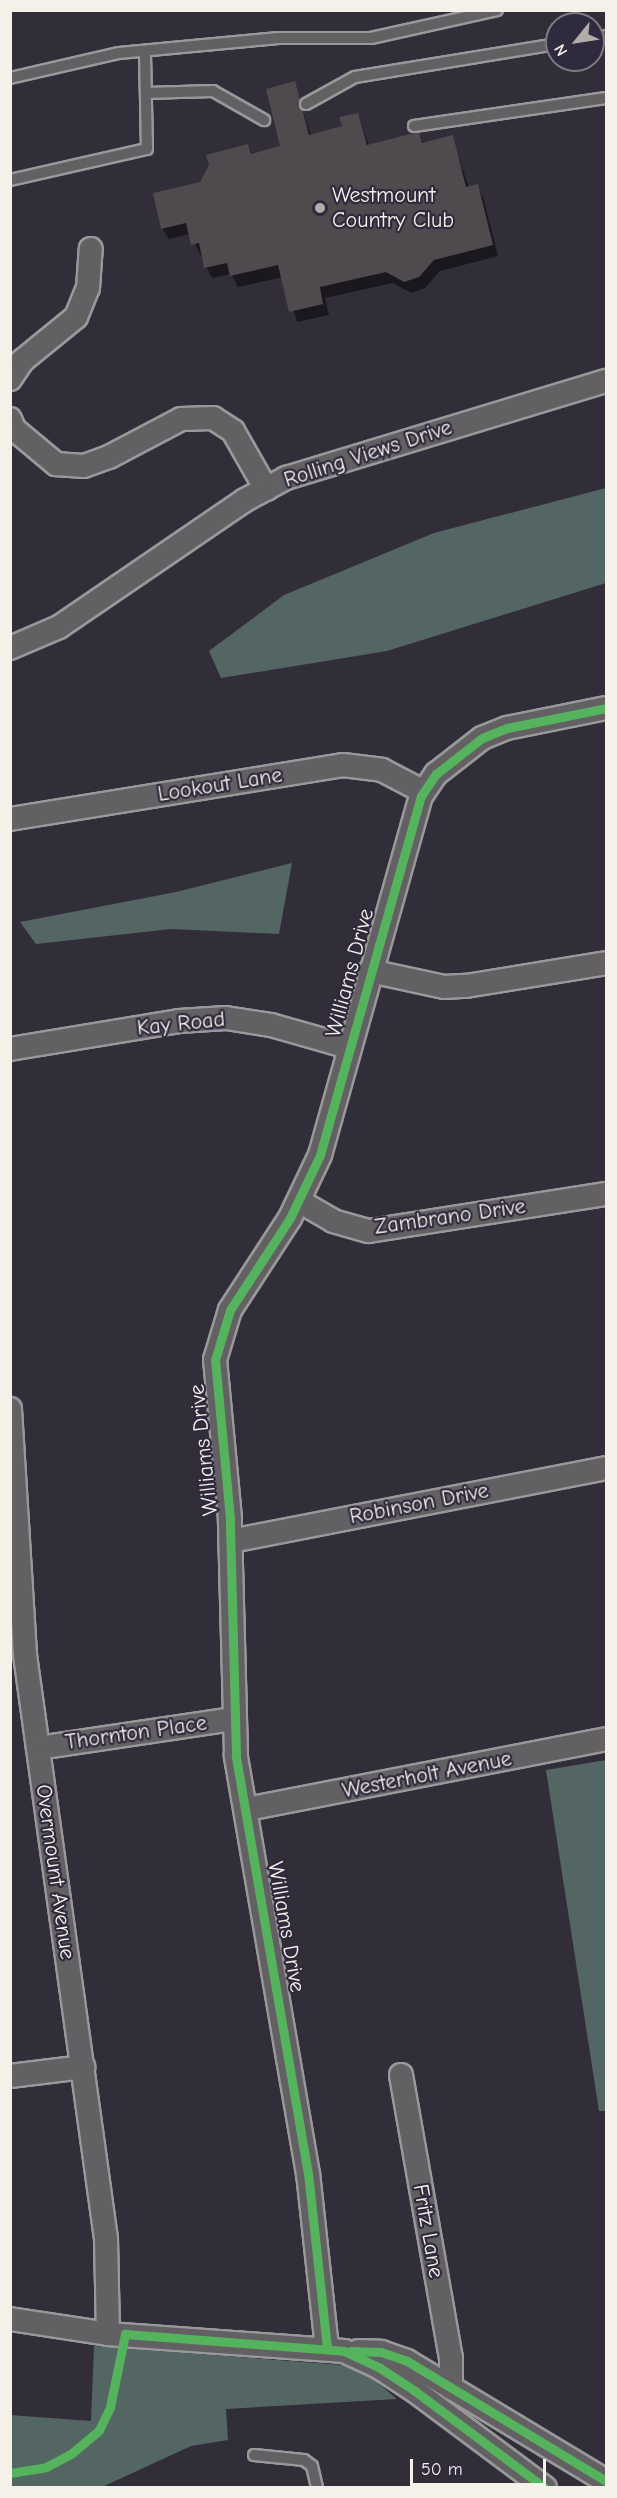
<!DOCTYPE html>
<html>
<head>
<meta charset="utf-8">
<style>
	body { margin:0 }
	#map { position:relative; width:617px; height:2498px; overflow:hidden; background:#312e39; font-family:"Comic Neue",sans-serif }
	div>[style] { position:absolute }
	.green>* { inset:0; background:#546663 }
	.shadow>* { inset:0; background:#0007 }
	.building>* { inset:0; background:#4e4a4e }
	.roads { filter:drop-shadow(2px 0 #9a989b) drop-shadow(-2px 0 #9a989b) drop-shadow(0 2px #9a989b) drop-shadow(0 -2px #9a989b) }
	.lane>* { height:10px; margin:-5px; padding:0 5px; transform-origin:5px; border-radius:5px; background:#626063 }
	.street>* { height:22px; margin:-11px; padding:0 11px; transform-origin:11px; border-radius:11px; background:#626063 }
	.cycleway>* { height:9px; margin:-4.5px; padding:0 4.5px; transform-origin:4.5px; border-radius:4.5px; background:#56b35d }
	.dots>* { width:16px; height:16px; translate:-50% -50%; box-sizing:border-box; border:3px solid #2f2a3d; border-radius:50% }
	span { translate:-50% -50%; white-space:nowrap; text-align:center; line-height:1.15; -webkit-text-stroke:4.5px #2f2a3d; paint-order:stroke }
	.poi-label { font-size:22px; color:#f4f1e8 }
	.left { translate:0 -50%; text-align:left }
	.street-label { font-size:22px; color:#f4f1e8 }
	.frame { position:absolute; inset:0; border:12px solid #f4f1e8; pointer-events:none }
	.north { position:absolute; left:545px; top:12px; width:60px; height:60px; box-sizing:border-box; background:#2f2a3d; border:2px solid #7e7a81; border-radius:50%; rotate:240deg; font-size:16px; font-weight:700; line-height:24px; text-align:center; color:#f4f1e8 }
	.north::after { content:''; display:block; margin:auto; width:21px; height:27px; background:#b0adab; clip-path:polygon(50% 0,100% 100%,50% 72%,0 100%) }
	.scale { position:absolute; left:410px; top:2459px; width:136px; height:27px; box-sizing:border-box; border:3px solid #f4f1e8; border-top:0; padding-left:8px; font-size:18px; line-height:21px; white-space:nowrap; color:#f4f1e8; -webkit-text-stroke:4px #2f2a3d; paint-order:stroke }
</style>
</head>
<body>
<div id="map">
	<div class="green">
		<div style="clip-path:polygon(606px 488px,606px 583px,387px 651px,221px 678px,209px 651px,284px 595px,434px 533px)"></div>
		<div style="clip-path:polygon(292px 863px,279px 934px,171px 929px,36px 944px,20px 922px,176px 892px)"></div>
		<div style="clip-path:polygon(606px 1760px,606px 2111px,599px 2111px,546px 1770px)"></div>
		<div style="clip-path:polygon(94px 2346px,343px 2365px,366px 2373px,397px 2399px,226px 2409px,228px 2440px,191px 2446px,100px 2488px,11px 2487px,10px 2415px,91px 2421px)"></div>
	</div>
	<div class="shadow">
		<div style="clip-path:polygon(294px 83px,311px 136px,344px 128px,358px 114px,369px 146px,418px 134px,424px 144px,452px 137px,469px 188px,477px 186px,483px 197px,498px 256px,440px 271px,425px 288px,411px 293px,393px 283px,325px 298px,329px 315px,297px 322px,283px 277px,238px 287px,231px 274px,212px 278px,190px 234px,169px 239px,162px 228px,201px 184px,248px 146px,253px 155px,282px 147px)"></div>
	</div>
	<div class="building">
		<div style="clip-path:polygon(295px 81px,309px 135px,342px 126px,339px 117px,358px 113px,367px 145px,414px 133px,419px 133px,422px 143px,453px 135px,466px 187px,478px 184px,493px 245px,434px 260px,419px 277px,404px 282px,386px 272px,320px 287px,323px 304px,289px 312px,278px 265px,230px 276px,227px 263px,204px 268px,199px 243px,191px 245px,186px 223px,161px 229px,153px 193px,200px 182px,209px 165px,206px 155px,248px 144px,251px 154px,280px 146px,266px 89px)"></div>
	</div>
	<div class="roads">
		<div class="lane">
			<div style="left:593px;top:39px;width:13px;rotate:-13deg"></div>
			<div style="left:10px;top:78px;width:112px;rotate:-12.9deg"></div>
			<div style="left:119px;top:53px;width:160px;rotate:-5.4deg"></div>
			<div style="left:278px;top:38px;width:93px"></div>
			<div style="left:371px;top:38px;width:129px;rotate:-12.5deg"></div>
			<div style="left:146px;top:93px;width:67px;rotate:-1.7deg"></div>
			<div style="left:213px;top:91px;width:59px;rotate:29.6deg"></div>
			<div style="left:306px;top:104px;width:56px;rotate:-28.9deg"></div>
			<div style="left:355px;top:77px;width:205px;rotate:-9.3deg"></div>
			<div style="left:414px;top:126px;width:194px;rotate:-8.3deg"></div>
			<div style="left:10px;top:180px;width:140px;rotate:-12.8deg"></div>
			<div style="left:147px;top:149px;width:98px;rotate:-91.2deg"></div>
			<div style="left:254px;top:2455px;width:50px;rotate:5.7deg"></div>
			<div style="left:304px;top:2460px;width:10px;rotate:37deg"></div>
			<div style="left:312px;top:2466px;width:23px;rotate:77deg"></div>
		</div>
		<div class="street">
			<div style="left:10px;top:379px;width:22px;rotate:-56deg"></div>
			<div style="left:22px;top:361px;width:70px;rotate:-39.2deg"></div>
			<div style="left:76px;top:317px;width:31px;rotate:-68deg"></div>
			<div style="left:88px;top:288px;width:39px;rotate:-86deg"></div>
			<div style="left:10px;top:419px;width:11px;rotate:68deg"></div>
			<div style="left:14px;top:429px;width:55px;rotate:39.8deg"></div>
			<div style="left:56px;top:464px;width:28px;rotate:4deg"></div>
			<div style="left:84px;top:466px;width:27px;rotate:-20deg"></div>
			<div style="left:109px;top:457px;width:81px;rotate:-27.8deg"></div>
			<div style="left:181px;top:419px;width:32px;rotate:-2deg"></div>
			<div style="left:213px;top:418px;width:24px;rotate:33deg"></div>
			<div style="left:233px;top:431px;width:67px;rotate:60.4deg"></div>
			<div style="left:10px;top:648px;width:53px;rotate:-23.2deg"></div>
			<div style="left:59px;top:627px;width:225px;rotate:-34.3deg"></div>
			<div style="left:245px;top:500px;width:47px;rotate:-28.2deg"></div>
			<div style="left:286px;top:478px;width:334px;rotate:-16.9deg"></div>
			<div style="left:10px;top:819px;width:337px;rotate:-9.2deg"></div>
			<div style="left:343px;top:765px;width:39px;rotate:7deg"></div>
			<div style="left:382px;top:770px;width:47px;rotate:27.6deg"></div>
			<div style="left:370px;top:971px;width:76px;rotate:12.2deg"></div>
			<div style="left:444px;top:987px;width:22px;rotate:-3deg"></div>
			<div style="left:466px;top:986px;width:142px;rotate:-9.3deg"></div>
			<div style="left:10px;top:1049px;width:171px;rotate:-9.4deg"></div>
			<div style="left:179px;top:1021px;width:47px;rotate:-3.7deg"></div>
			<div style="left:226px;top:1018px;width:46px;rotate:8.8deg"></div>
			<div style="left:271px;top:1025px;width:81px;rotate:15.8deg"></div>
			<div style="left:299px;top:1201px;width:39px;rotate:30deg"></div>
			<div style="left:333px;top:1221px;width:37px;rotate:16deg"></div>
			<div style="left:369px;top:1231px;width:240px;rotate:-8.9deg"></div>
			<div style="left:10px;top:1409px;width:246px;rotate:86.5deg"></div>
			<div style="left:25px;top:1655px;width:590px;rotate:82.1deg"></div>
			<div style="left:106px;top:2239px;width:95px;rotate:88.8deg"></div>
			<div style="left:231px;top:1541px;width:382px;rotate:-11deg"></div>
			<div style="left:38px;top:1748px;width:197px;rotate:-8.5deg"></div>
			<div style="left:247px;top:1809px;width:366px;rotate:-11deg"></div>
			<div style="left:401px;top:2075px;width:287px;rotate:80deg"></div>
			<div style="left:451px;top:2358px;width:30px;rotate:90deg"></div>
			<div style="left:10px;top:2076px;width:74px;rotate:-7deg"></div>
			<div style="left:10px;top:2319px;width:99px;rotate:8.7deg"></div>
			<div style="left:108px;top:2334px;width:237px;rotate:4.1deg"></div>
			<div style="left:344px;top:2351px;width:40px;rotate:25deg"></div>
			<div style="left:380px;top:2368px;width:42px;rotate:33.3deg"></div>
			<div style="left:415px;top:2391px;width:162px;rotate:36.7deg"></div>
			<div style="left:327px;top:2348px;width:175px;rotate:-96.2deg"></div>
			<div style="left:308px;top:2174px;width:425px;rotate:-99.8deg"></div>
			<div style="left:236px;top:1755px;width:237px;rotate:-91.5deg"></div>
			<div style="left:230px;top:1518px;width:159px;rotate:-95.4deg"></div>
			<div style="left:215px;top:1360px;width:52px;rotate:-73.3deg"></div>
			<div style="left:230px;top:1310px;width:110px;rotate:-56.9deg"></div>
			<div style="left:290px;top:1218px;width:70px;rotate:-64.5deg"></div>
			<div style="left:320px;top:1155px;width:373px;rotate:-74.3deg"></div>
			<div style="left:421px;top:796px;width:27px;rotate:-56deg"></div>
			<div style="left:436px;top:774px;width:58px;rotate:-38deg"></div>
			<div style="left:482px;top:738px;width:27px;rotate:-22deg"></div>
			<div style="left:507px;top:728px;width:101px;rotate:-11.4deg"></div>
			<div style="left:358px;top:2351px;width:23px;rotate:2deg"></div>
			<div style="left:381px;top:2352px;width:28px;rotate:19deg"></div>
			<div style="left:407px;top:2361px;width:232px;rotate:31.1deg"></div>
		</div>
	</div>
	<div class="cycleway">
		<div style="left:327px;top:2348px;width:175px;rotate:-96.2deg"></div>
		<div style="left:308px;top:2174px;width:425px;rotate:-99.8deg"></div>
		<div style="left:236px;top:1755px;width:237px;rotate:-91.5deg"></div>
		<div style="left:230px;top:1518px;width:159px;rotate:-95.4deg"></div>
		<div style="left:215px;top:1360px;width:52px;rotate:-73.3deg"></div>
		<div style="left:230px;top:1310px;width:110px;rotate:-56.9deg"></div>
		<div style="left:290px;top:1218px;width:70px;rotate:-64.5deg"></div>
		<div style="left:320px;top:1155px;width:373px;rotate:-74.3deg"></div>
		<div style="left:421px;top:796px;width:27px;rotate:-56deg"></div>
		<div style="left:436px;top:774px;width:58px;rotate:-38deg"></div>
		<div style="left:482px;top:738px;width:27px;rotate:-22deg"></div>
		<div style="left:507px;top:728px;width:101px;rotate:-11.4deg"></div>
		<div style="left:351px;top:2351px;width:30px;rotate:2deg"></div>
		<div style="left:381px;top:2352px;width:28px;rotate:19deg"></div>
		<div style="left:407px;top:2361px;width:232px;rotate:31.1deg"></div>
		<div style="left:10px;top:2473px;width:36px;rotate:-9deg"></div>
		<div style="left:46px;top:2467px;width:30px;rotate:-28deg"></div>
		<div style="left:72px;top:2453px;width:35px;rotate:-40deg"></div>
		<div style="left:99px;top:2430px;width:25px;rotate:-64deg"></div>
		<div style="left:110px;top:2407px;width:75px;rotate:-78.4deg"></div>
		<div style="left:125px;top:2334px;width:220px;rotate:4.4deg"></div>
		<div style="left:344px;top:2351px;width:40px;rotate:25deg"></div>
		<div style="left:380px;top:2368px;width:42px;rotate:33.3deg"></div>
		<div style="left:415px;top:2391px;width:162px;rotate:36.7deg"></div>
	</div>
	<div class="dots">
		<div style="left:320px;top:208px;background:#b0adab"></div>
	</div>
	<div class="poi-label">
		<span class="left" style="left:332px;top:208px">Westmount<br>Country Club</span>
	</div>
	<div class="street-label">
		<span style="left:368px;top:454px;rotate:-18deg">Rolling Views Drive</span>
		<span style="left:220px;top:785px;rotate:-9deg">Lookout Lane</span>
		<span style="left:350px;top:973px;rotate:-75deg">Williams Drive</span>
		<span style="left:181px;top:1024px;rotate:-6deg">Kay Road</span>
		<span style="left:450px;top:1217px;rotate:-8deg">Zambrano Drive</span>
		<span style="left:204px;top:1450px;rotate:-96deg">Williams Drive</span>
		<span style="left:419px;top:1504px;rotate:-11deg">Robinson Drive</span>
		<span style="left:136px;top:1733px;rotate:-8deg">Thornton Place</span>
		<span style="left:427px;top:1775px;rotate:-11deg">Westerholt Avenue</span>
		<span style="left:55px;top:1872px;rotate:82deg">Overmount Avenue</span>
		<span style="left:286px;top:1927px;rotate:80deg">Williams Drive</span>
		<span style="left:428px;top:2231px;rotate:80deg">Fritz Lane</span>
	</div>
	<div class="frame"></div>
	<div class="north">N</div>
	<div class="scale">50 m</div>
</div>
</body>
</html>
